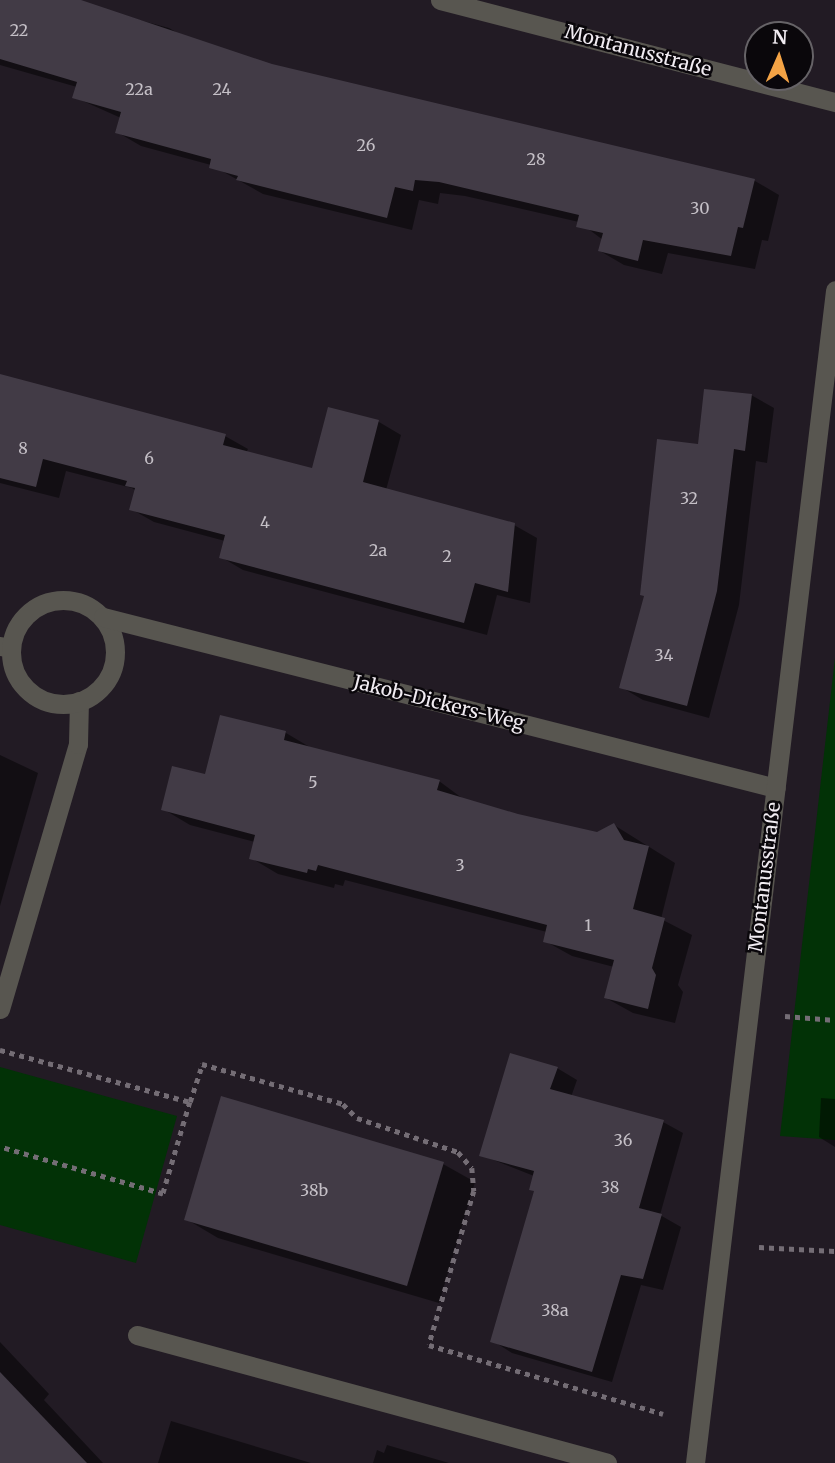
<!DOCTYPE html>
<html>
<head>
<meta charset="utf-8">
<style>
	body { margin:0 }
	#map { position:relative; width:835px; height:1463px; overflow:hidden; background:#221b24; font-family:Merriweather,serif }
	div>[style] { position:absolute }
	.green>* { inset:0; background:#023206 }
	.shadow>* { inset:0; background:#0007 }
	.building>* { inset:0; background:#423b46 }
	.path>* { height:4.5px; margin-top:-2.25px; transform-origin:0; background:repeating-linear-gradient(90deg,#746d75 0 5px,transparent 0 10px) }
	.service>* { height:19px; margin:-9.5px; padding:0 9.5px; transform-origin:9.5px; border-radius:9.5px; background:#585650 }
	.minor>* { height:19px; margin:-9.5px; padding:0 9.5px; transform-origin:9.5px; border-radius:9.5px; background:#585650 }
	.minor>.ring { margin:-9.5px; padding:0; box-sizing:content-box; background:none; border:19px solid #585650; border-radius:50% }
	span { translate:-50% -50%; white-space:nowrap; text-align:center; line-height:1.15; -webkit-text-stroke:5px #0a070b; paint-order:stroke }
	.number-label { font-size:16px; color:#c5c0c7 }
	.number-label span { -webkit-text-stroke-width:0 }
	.street-label { font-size:19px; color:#f1ecf2 }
	.north { position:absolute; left:744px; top:21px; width:70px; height:70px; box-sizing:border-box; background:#0a070b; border:2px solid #666367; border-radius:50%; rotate:3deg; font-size:19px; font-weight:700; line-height:28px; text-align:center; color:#f1ecf2 }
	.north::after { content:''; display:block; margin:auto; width:24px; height:32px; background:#f4a345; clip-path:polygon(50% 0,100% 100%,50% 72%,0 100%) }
</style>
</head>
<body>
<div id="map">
	<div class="green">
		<div style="clip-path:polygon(835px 658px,835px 1140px,780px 1136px)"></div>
		<div style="clip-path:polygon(0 1067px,177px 1116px,136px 1263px,0 1225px)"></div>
	</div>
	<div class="shadow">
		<div style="clip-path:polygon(0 0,43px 0,95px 8px,169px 28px,191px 41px,271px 65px,755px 181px,779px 195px,768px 241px,762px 240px,755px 269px,668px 253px,662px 274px,624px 265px,600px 251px,603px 240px,579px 222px,465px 196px,440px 193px,438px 204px,419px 200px,412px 230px,263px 194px,211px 165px,141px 146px,117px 132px,121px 118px,74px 97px,77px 87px,0 65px)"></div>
		<div style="clip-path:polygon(0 376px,225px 436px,248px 449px,246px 453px,313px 470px,329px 409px,379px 422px,401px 435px,386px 490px,514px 525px,537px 538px,530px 603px,497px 595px,487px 635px,243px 570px,221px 557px,225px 541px,154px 522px,131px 509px,136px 491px,132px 488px,66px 471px,59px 498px,0 483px)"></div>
		<div style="clip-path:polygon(751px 395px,774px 408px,767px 463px,756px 461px,739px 605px,709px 718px,643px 700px,621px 687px,700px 446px)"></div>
		<div style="clip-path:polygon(222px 717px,286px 733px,313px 749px,439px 781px,466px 801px,518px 816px,597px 834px,614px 825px,675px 863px,661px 919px,692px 935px,678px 985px,683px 992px,675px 1023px,633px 1013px,606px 998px,614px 967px,572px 956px,545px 941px,547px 932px,345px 880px,343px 886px,335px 884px,334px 888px,278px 874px,251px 858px,255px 842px,190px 825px,163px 809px,206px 776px)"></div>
		<div style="clip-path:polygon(0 755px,38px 773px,0 906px)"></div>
		<div style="clip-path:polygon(557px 1068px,577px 1080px,571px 1097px,663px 1122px,683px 1133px,660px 1215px,681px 1227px,663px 1290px,641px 1285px,612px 1382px,512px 1353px,493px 1341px,536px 1192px,534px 1176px,481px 1155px)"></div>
		<div style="clip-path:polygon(821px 1098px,835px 1099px,835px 1147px,819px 1137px)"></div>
		<div style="clip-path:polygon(443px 1164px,475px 1182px,439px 1303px,218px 1238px,186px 1219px)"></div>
		<div style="clip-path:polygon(0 1342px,49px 1394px,44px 1400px,103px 1463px,0 1463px)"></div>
		<div style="clip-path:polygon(171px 1421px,311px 1463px,158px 1463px)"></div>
		<div style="clip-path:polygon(387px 1445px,449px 1463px,373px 1463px,377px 1450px,384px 1453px)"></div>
	</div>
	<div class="building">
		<div style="clip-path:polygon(0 0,81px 0,272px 64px,755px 179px,743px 228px,738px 227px,731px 256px,643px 240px,638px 261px,598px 251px,603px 233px,576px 227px,579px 215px,439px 182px,415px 180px,413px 191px,395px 187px,387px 218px,236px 180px,238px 176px,209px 168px,211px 159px,115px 133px,121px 112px,72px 98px,77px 82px,0 59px)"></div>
		<div style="clip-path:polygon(0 374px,226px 434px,223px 445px,312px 468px,328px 407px,379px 420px,363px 482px,515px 523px,508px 592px,475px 583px,464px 623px,219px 558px,225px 535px,129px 510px,135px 488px,125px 486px,127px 481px,43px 459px,36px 487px,0 478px)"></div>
		<div style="clip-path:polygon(704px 389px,752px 394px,745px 451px,734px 449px,717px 591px,687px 706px,619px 688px,644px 596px,640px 595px,657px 439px,698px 444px)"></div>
		<div style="clip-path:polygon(220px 715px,286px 731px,284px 740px,440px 780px,437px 790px,518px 814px,597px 832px,614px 823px,624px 840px,649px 846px,633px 909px,665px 918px,652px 968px,656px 975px,648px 1009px,604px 998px,614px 960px,543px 942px,547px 925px,318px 865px,316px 871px,308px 869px,307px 873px,249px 859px,255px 835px,161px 810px,172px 766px,205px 774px)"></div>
		<div style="clip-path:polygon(510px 1053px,558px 1067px,550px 1089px,664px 1120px,639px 1208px,662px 1214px,643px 1279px,621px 1275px,592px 1372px,490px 1342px,534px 1191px,529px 1190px,534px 1171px,479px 1156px)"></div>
		<div style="clip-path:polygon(221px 1096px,444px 1162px,407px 1286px,184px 1220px)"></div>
		<div style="clip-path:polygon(0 1372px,87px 1463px,0 1463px)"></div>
	</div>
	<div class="path">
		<div style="left:785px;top:1016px;width:50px;rotate:4.6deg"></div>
		<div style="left:0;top:1050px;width:197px;rotate:15.3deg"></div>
		<div style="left:190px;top:1102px;width:96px;rotate:106.4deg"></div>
		<div style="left:163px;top:1194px;width:170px;rotate:-163.9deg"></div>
		<div style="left:190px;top:1102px;width:40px;rotate:-72deg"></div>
		<div style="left:202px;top:1064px;width:147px;rotate:15.8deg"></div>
		<div style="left:343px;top:1104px;width:20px;rotate:45deg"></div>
		<div style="left:357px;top:1118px;width:107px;rotate:18.6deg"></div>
		<div style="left:458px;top:1152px;width:21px;rotate:49deg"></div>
		<div style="left:472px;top:1168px;width:23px;rotate:85deg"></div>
		<div style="left:474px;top:1191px;width:160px;rotate:106.3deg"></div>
		<div style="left:429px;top:1345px;width:244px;rotate:16.4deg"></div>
		<div style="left:759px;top:1247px;width:76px;rotate:3deg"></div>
	</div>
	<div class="service">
		<div style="left:0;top:646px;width:11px;rotate:10deg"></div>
		<div style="left:0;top:1009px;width:276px;rotate:-73.6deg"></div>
		<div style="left:78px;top:744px;width:43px;rotate:-88.7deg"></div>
		<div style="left:137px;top:1335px;width:487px;rotate:15.2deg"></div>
	</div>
	<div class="minor">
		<div style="left:440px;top:0;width:408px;rotate:14.5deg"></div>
		<div class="ring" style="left:11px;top:600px;width:85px;height:85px"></div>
		<div style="left:103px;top:617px;width:694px;rotate:14.26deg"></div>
		<div style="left:695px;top:1463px;width:1181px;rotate:-83.19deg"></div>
	</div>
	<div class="number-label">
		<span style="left:19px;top:30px">22</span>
		<span style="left:139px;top:89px">22a</span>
		<span style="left:222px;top:89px">24</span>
		<span style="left:366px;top:145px">26</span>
		<span style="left:536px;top:159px">28</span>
		<span style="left:700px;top:208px">30</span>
		<span style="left:23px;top:448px">8</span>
		<span style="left:149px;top:458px">6</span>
		<span style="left:689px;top:498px">32</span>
		<span style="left:265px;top:522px">4</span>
		<span style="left:378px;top:550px">2a</span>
		<span style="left:447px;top:556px">2</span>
		<span style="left:664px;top:655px">34</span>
		<span style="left:313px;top:782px">5</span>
		<span style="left:460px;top:865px">3</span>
		<span style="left:588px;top:925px">1</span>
		<span style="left:623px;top:1140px">36</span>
		<span style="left:610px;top:1187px">38</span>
		<span style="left:314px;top:1190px">38b</span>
		<span style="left:555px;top:1310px">38a</span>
	</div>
	<div class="street-label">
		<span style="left:638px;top:51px;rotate:15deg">Montanusstraße</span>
		<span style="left:439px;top:703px;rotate:14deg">Jakob-Dickers-Weg</span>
		<span style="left:765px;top:877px;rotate:-83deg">Montanusstraße</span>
	</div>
	<div class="north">N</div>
</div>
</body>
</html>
